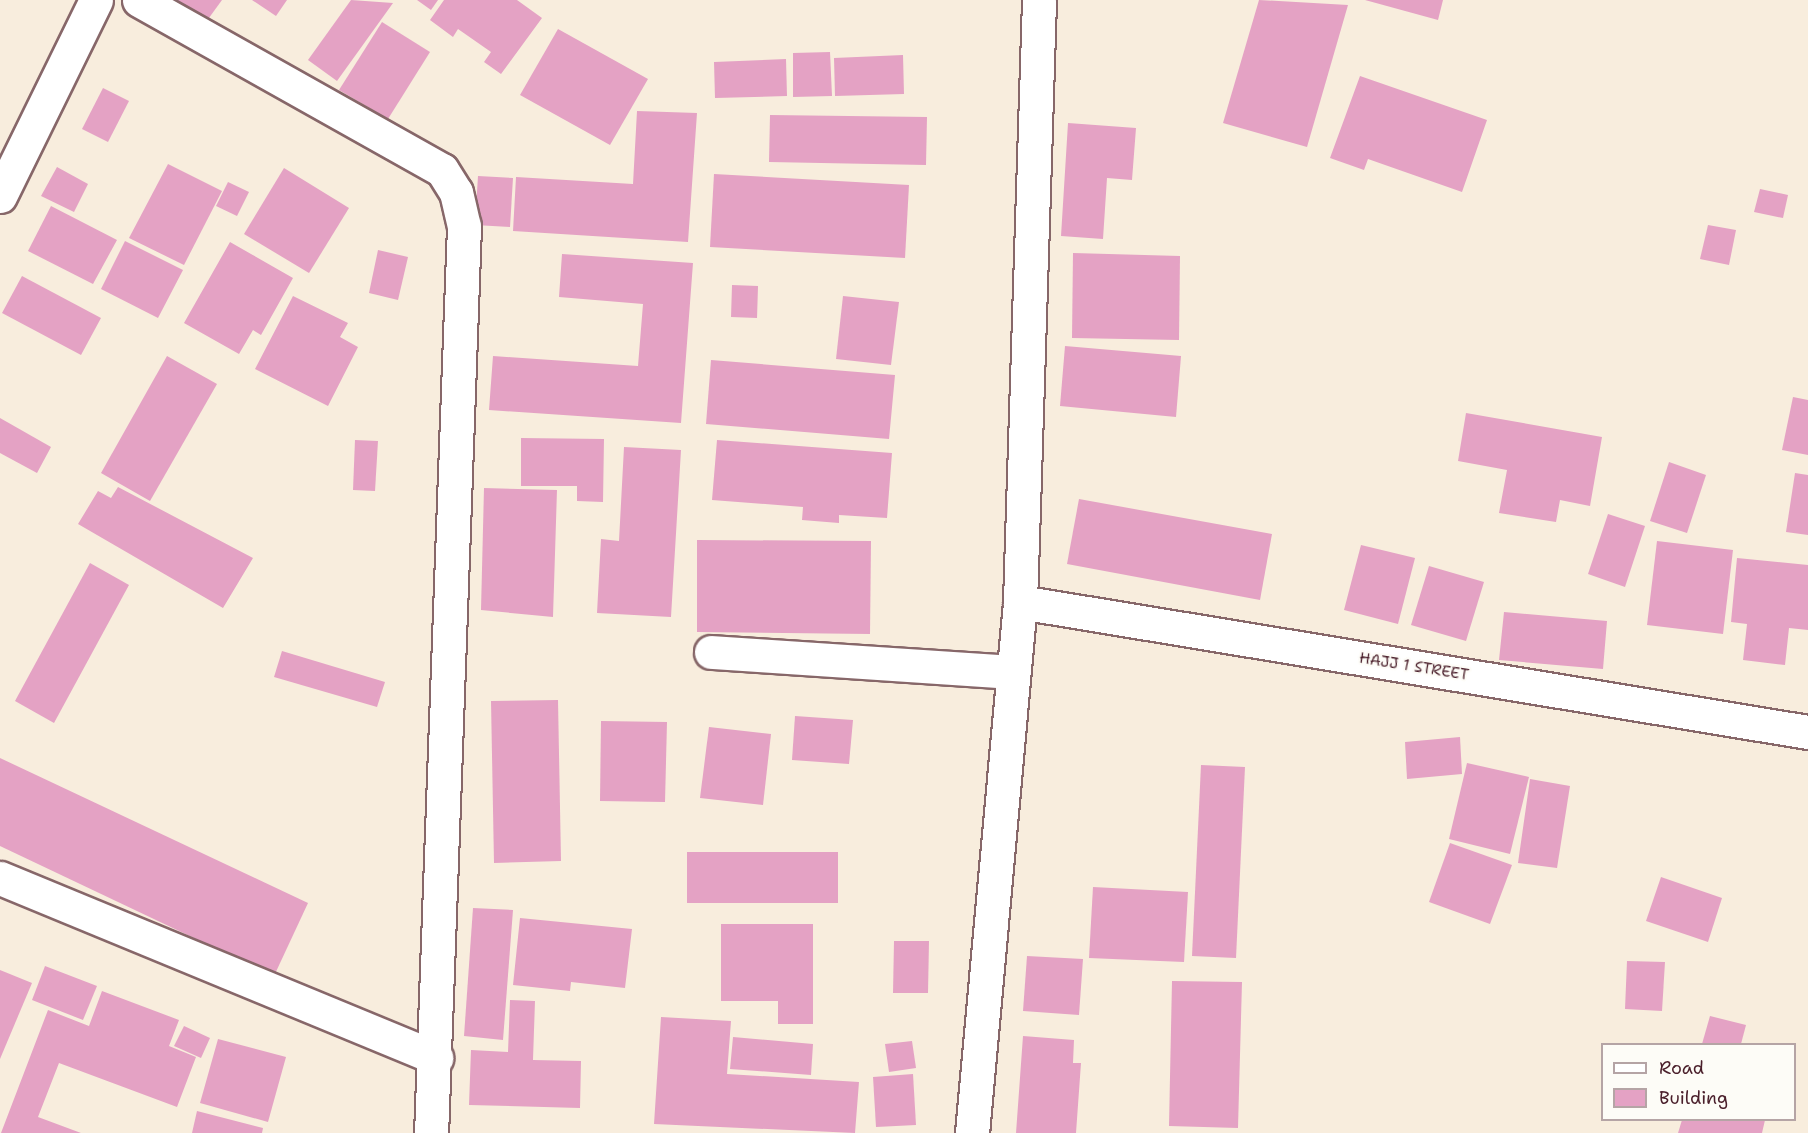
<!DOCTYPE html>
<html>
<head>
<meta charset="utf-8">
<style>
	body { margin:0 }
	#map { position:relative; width:1808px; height:1133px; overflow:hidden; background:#f8eddd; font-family:"Shantell Sans",sans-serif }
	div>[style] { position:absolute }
	.building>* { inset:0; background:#e4a2c4 }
	.roads { filter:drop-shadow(2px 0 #876769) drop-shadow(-2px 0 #876769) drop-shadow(0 2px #876769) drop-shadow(0 -2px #876769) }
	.minor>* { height:33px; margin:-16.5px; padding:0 16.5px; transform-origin:16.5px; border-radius:16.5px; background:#fff }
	span { translate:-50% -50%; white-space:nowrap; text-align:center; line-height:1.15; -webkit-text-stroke:4.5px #fdfcf7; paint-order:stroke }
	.street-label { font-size:15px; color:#4a1f2b }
	.legend { position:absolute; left:1601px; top:1043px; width:195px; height:78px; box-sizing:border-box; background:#fdfcf7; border:2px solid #b5a4a5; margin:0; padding:8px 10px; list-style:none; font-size:18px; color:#4a1f2b }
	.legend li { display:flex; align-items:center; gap:12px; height:30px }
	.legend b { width:30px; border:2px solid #b5a4a5 }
</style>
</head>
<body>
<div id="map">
	<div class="building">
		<div style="clip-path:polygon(177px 0,222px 0,206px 22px)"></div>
		<div style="clip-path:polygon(252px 0,287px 0,276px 16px)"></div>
		<div style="clip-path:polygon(351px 0,393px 3px,337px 81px,308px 60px)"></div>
		<div style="clip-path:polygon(417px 0,438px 0,431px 10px)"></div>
		<div style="clip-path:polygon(444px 0,517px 0,542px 18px,501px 74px,484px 62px,491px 52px,458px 29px,453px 37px,430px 20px)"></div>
		<div style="clip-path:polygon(1259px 0,1348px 5px,1307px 147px,1223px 123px)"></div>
		<div style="clip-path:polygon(1365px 0,1443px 0,1438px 20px)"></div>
		<div style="clip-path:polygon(382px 22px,430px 52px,388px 119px,339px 90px)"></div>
		<div style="clip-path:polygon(558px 29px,648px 79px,610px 145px,520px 95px)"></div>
		<div style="clip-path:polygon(830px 52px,832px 96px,793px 97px,793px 53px)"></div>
		<div style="clip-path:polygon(903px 55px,904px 94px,835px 96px,834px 58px)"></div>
		<div style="clip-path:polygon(786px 59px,787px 96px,715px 98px,714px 62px)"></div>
		<div style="clip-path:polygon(1360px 76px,1487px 120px,1462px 192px,1368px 159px,1364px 170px,1330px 158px)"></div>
		<div style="clip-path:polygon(103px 88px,129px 101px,108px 142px,82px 129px)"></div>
		<div style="clip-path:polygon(637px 111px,697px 113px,688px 242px,513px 231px,516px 177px,633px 184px)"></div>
		<div style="clip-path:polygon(770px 115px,927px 117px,926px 165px,769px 162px)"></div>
		<div style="clip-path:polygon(1068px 123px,1136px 128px,1132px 180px,1107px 178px,1103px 239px,1061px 236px)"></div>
		<div style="clip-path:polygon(168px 164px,222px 191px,184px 265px,129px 238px)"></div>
		<div style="clip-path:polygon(57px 167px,88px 184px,74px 212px,41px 196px)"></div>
		<div style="clip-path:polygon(284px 168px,349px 208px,309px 273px,244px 234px)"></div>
		<div style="clip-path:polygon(714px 174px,909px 185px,905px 258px,710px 247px)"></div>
		<div style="clip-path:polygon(478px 176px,513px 178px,510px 227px,475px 225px)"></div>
		<div style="clip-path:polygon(228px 182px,249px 192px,237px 216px,216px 206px)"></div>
		<div style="clip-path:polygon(1760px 189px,1788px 195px,1783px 218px,1754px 212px)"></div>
		<div style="clip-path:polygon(51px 206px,117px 240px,93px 284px,28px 251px)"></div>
		<div style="clip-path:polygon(1708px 225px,1736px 230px,1729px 265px,1700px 259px)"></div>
		<div style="clip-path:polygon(125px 241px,183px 270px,158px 318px,101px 289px)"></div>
		<div style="clip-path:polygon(230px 242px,293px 278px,261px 335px,253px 330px,239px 354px,184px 323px)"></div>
		<div style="clip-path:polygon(378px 250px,408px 257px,398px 300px,369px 293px)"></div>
		<div style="clip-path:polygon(1073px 253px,1180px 256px,1179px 340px,1072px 338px)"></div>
		<div style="clip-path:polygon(562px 254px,693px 263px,681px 423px,489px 410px,493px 356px,638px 366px,643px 304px,559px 297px)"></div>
		<div style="clip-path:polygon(22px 276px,101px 318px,81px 355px,2px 313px)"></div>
		<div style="clip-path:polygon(732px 285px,758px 286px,757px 318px,731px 317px)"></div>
		<div style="clip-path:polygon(293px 296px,348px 323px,340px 337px,358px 347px,328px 406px,255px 369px)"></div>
		<div style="clip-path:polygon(843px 296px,899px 302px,891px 365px,836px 359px)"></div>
		<div style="clip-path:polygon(1065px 346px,1181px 356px,1176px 417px,1060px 406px)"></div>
		<div style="clip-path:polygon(167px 356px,217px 384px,150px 501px,101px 473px)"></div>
		<div style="clip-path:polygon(711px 360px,895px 375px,889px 439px,706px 424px)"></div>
		<div style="clip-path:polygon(1793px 397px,1808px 400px,1808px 455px,1782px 450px)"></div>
		<div style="clip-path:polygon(1466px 413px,1602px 437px,1590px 506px,1560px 500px,1556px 522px,1499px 513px,1507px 470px,1458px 461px)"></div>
		<div style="clip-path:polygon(0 418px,51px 447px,37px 473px,0 453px)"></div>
		<div style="clip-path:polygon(521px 438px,604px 439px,603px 502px,577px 501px,577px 486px,521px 486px)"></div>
		<div style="clip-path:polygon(355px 440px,378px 441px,375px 491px,353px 490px)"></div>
		<div style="clip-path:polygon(717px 440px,892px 453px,887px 518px,839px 515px,839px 523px,802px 520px,803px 507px,712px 500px)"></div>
		<div style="clip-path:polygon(624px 447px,681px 450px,671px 617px,597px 613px,601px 539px,619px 541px)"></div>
		<div style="clip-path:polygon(1669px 462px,1706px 475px,1687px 533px,1650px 521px)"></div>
		<div style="clip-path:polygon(1795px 473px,1808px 475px,1808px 535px,1786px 532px)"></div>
		<div style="clip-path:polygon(118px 487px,253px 558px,223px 608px,78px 524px,98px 491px,111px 498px)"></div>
		<div style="clip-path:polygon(484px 488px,557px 490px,553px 617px,481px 610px)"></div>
		<div style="clip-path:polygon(1079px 499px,1272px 534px,1260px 600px,1067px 564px)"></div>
		<div style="clip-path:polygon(1608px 514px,1645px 526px,1625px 587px,1588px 574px)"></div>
		<div style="clip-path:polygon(697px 540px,871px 541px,870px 634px,697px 632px)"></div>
		<div style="clip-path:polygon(1657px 541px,1733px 550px,1723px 634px,1647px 625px)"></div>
		<div style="clip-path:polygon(1361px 545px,1415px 558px,1398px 624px,1344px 610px)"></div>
		<div style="clip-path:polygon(1737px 558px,1808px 565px,1808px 630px,1789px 628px,1785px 665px,1743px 660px,1747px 624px,1731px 622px)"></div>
		<div style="clip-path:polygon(90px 563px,129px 585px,54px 723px,15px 701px)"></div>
		<div style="clip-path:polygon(1429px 566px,1484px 582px,1466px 641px,1411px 625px)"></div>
		<div style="clip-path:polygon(1504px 612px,1607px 621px,1603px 669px,1499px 660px)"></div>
		<div style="clip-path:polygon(282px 651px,385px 682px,377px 707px,274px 677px)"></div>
		<div style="clip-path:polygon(558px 700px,561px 861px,494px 863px,491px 701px)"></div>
		<div style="clip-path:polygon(795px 716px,853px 720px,849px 764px,792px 760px)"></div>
		<div style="clip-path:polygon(601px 721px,667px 722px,665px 802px,600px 801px)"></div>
		<div style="clip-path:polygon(709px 727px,771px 734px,763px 805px,700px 798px)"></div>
		<div style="clip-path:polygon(1460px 737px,1462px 774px,1407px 779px,1405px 742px)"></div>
		<div style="clip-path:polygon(0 758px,308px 903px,274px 976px,0 846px)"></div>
		<div style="clip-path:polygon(1467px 763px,1529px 777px,1510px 854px,1449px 839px)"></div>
		<div style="clip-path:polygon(1201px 765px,1245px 767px,1236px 958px,1192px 956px)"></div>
		<div style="clip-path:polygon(1530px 779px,1570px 786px,1557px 868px,1518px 863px)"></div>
		<div style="clip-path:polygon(1450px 843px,1512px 865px,1490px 924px,1429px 902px)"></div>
		<div style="clip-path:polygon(687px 852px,838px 852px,838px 903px,687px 903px)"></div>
		<div style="clip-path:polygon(1661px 877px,1722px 898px,1708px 942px,1646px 921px)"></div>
		<div style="clip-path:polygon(1093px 887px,1188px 892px,1184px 962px,1089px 958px)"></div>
		<div style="clip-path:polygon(473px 908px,513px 910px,503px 1040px,464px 1036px)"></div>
		<div style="clip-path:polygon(520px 918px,632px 929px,625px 988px,571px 982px,570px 991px,513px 985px)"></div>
		<div style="clip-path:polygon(721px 924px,813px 924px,813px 1024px,778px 1024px,778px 1001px,721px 1001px)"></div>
		<div style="clip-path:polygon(894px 941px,929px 941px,928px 993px,893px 993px)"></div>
		<div style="clip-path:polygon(1027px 956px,1083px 959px,1079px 1015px,1023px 1011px)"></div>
		<div style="clip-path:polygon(1627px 961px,1665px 962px,1662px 1011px,1625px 1009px)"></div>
		<div style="clip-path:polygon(45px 966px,97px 986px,83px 1020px,32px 1000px)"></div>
		<div style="clip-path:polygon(0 970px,32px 983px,0 1059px)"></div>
		<div style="clip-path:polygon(1172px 981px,1242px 982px,1238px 1128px,1169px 1126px)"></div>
		<div style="clip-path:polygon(102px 991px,179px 1020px,169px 1046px,196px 1057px,177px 1107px,59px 1063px,38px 1117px,81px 1133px,1px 1133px,48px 1010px,89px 1026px)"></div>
		<div style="clip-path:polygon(510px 1000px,535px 1001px,533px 1060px,581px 1061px,580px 1108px,469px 1105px,471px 1050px,508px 1052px)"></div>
		<div style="clip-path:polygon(1710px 1016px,1746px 1025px,1741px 1044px,1702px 1044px)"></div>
		<div style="clip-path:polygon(661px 1017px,731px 1021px,727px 1074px,859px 1082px,855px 1133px,654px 1124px)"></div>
		<div style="clip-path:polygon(184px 1026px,210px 1038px,201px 1058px,174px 1046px)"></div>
		<div style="clip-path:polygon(1023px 1036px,1074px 1040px,1073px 1063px,1081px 1063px,1076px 1133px,1016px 1133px)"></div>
		<div style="clip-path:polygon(733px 1037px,813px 1044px,811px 1075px,730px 1069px)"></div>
		<div style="clip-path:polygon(218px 1039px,286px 1057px,268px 1122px,200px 1103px)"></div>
		<div style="clip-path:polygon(912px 1041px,916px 1068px,889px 1072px,885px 1044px)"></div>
		<div style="clip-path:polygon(913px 1074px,916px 1125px,876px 1127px,873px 1077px)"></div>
		<div style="clip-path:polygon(197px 1111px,263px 1128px,262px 1133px,192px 1133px)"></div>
		<div style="clip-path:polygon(1682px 1120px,1765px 1120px,1762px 1133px,1678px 1133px)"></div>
	</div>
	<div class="roads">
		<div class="minor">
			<div style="left:139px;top:0;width:347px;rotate:29.3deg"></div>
			<div style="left:442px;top:170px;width:26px;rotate:58deg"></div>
			<div style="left:456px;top:192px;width:35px;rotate:77deg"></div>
			<div style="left:464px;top:226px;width:908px;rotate:92.08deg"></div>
			<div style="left:0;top:196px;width:218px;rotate:-63.9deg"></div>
			<div style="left:1020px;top:602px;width:799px;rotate:9.37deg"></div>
			<div style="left:711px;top:652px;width:301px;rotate:3.8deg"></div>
			<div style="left:0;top:878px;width:472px;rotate:22.4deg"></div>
			<div style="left:972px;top:1133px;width:533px;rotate:-84.83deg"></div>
			<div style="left:1020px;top:602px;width:602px;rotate:-88.19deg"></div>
		</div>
	</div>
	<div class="street-label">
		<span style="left:1414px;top:667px;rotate:9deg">HAJJ 1 STREET</span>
	</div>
	<ul class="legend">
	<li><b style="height:8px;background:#fff"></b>Road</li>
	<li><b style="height:16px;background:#e4a2c4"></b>Building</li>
	</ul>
</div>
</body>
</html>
